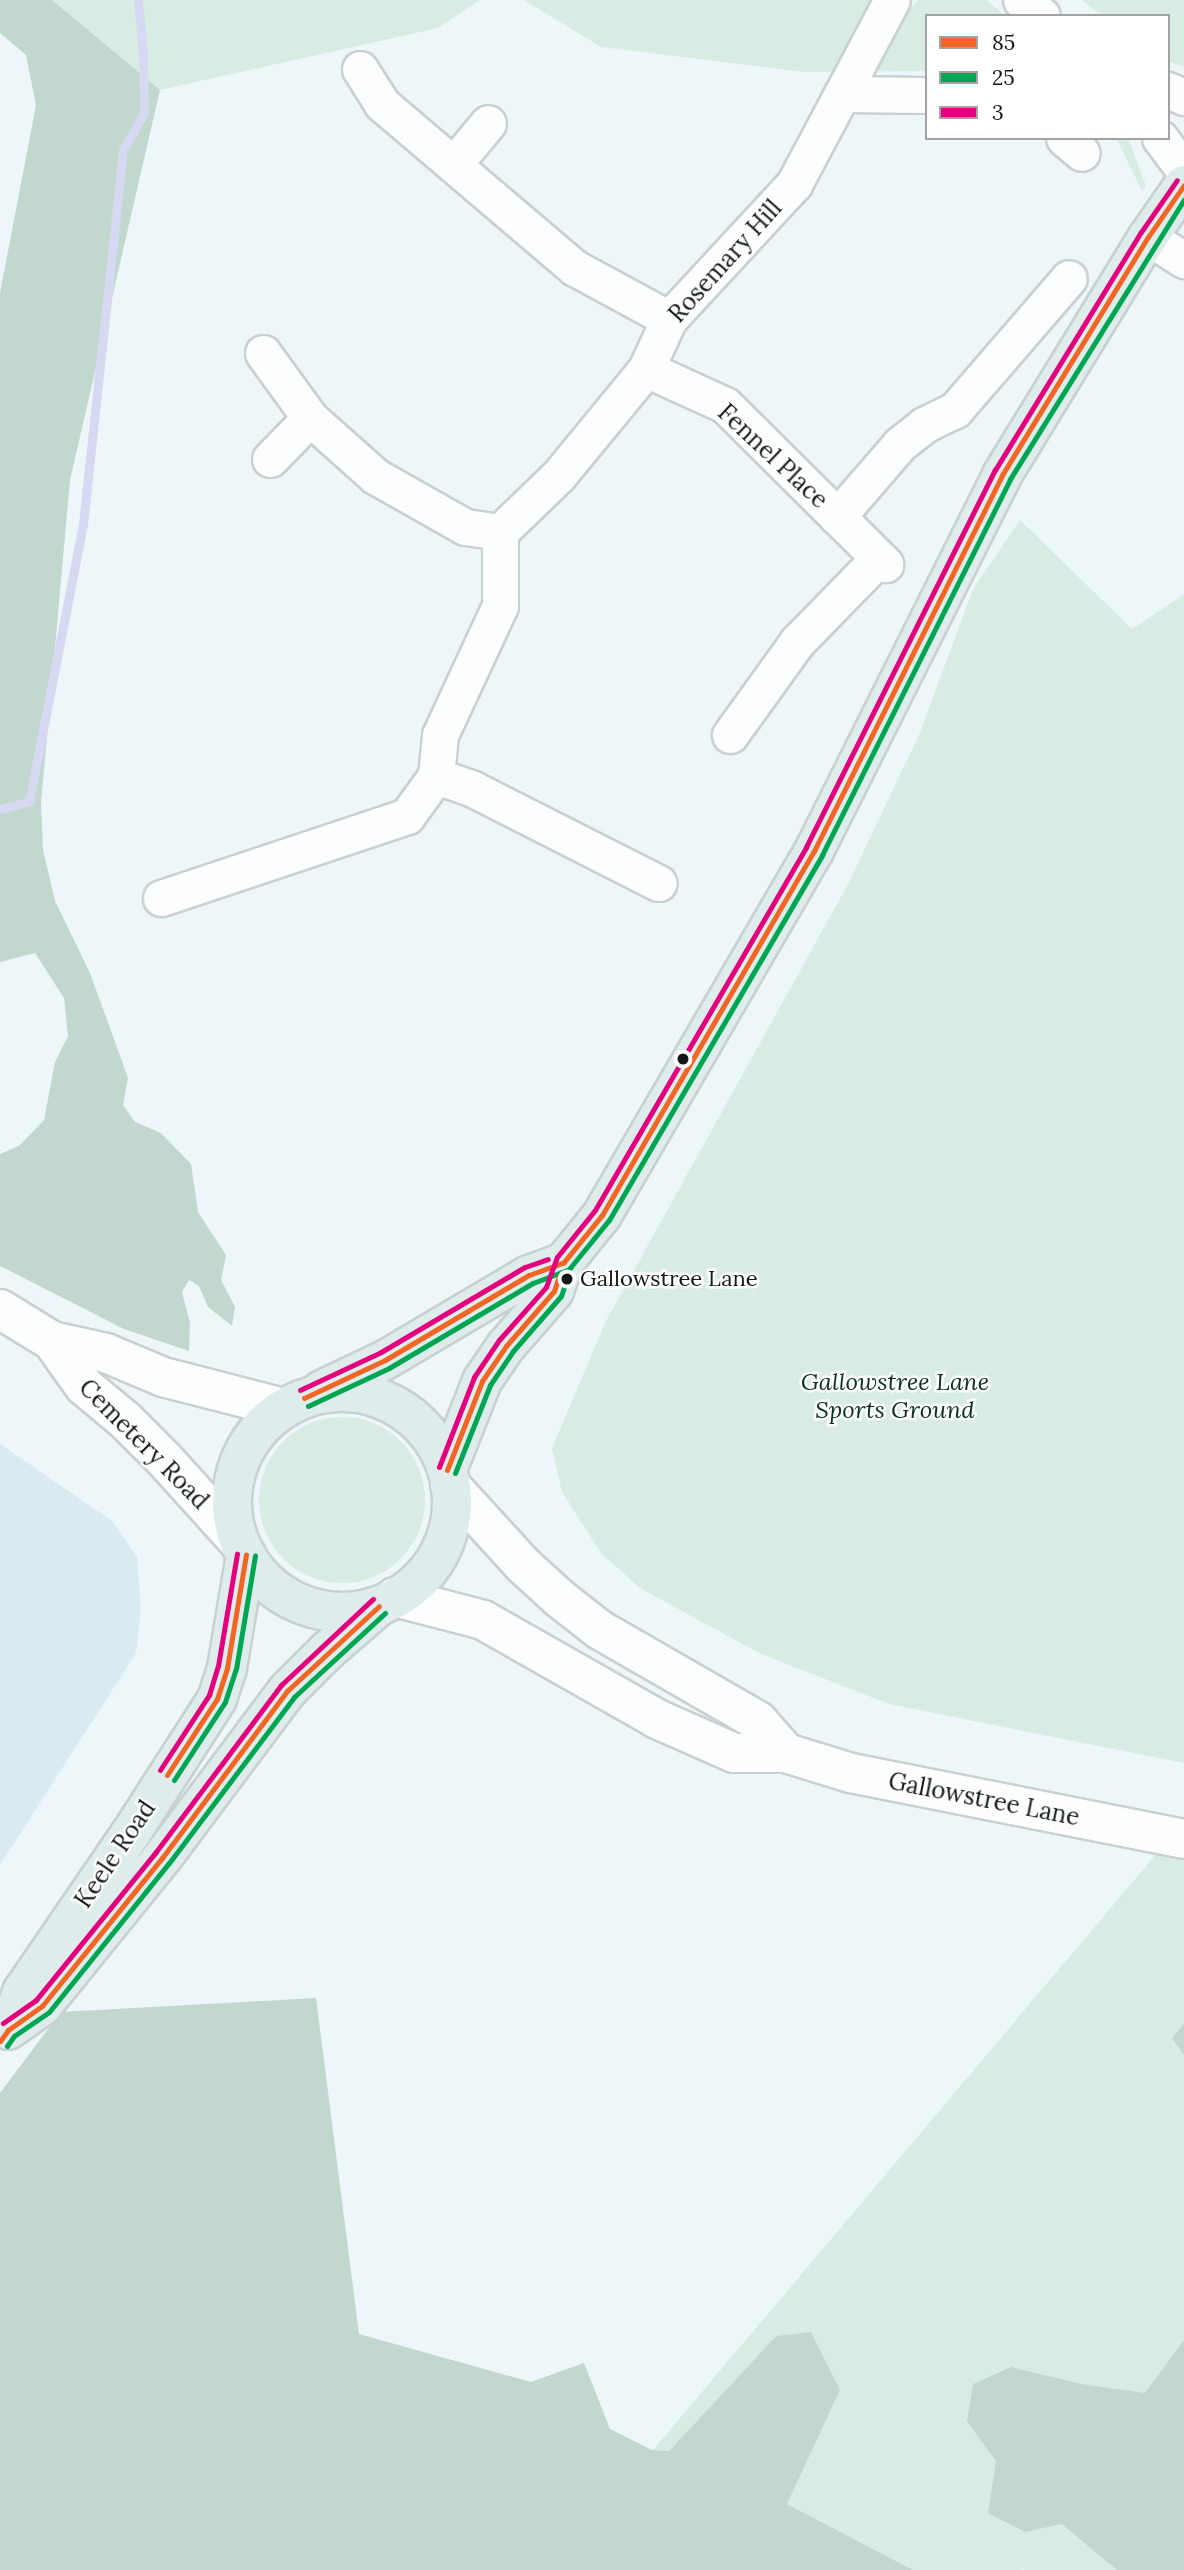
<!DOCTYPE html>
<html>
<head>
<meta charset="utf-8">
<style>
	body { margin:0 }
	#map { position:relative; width:1184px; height:2570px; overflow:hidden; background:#edf6f9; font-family:Lora,serif }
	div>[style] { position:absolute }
	.built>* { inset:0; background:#d9eaf0 }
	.green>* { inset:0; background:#d9ece3 }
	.round { border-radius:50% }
	.forest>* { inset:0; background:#c2d7cd }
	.stream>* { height:9px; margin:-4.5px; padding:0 4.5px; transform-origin:4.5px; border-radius:4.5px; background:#d6d9f1 }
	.roads { filter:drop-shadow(2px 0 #c9d0d2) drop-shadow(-2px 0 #c9d0d2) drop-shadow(0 2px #c9d0d2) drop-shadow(0 -2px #c9d0d2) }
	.street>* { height:35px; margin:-17.5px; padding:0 17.5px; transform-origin:17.5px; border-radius:17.5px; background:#fcfefe }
	.secondary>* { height:38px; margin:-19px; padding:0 19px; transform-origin:19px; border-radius:19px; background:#fcfefe }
	.primary>* { height:38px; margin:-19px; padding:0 19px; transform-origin:19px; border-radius:19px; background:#deedec }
	.primary>.ring { margin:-19px; padding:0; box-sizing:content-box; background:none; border:38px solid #deedec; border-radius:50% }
	.bus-1>* { height:5px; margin:-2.5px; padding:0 2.5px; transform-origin:2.5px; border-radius:2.5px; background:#f26522 }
	.bus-2>* { height:5px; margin:-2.5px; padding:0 2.5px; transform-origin:2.5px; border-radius:2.5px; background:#00a651 }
	.bus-3>* { height:5px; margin:-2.5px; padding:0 2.5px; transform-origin:2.5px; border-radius:2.5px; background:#e5007d }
	.dots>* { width:19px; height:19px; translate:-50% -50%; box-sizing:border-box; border:4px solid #fff; border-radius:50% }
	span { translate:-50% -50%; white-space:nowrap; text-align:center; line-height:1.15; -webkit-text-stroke:5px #fff; paint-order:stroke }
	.bus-label { font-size:22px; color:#121719 }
	.left { translate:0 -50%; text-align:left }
	.street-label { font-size:24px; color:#121719 }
	.park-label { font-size:24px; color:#0a341f; font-style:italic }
	.legend { position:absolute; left:925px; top:14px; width:245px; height:126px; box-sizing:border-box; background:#fff; border:2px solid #a0a2a3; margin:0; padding:9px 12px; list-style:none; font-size:21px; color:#121719 }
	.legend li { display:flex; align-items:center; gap:14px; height:35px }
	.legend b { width:35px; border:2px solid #a0a2a3 }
</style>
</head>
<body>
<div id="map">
	<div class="built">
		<div style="clip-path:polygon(0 1444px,112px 1521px,137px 1557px,141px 1609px,136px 1653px,0 1865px)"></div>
	</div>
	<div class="green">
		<div style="clip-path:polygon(52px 0,480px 0,438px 28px,160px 90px)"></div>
		<div style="clip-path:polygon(524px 0,894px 0,910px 10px,918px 0,987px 0,1005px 16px,927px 16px,927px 71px,804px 72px,601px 47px)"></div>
		<div style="clip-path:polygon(1081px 0,1184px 0,1184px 67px,1168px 61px,1168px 16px,1104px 16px)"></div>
		<div style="clip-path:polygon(1116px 138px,1128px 138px,1146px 186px,1142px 191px)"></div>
		<div style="clip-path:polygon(1020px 520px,1132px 629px,1184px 594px,1184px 1763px,889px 1704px,759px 1653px,640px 1588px,601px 1553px,562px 1492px,552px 1448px,606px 1321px,847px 886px,919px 735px,973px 589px)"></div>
		<div class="round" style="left:259px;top:1417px;width:166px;height:166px"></div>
		<div style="clip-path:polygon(1167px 1835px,1184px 1839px,1184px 2570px,1024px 2570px,1022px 2567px,1022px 2570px,913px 2570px,787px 2504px,840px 2390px,776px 2336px,669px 2451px,653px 2450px,1152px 1859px)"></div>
	</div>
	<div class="forest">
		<div style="clip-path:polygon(0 0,52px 0,160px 90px,70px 480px,41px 803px,43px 850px,55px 901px,90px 973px,128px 1078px,123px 1105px,135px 1122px,161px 1133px,191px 1164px,198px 1212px,226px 1255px,221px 1280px,235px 1307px,232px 1326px,208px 1307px,199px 1286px,189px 1280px,182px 1292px,190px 1323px,189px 1351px,124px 1329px,0 1266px,0 1154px,19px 1146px,44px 1120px,55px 1062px,68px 1036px,64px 998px,35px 953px,0 962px,0 293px,36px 105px,26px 55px,0 33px)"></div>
		<div style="clip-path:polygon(316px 1998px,359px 2334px,531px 2382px,584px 2363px,610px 2429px,652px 2450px,669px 2451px,776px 2336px,811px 2332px,840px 2390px,787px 2504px,913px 2570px,0 2570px,0 2093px,61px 2012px)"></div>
		<div style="clip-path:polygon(1184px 2024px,1184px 2055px,1172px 2038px)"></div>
		<div style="clip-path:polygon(1184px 2340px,1184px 2570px,1117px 2570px,1062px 2524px,1025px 2532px,988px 2513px,996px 2461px,967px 2421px,973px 2384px,1011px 2367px,1081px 2384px,1145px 2393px)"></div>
	</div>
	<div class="stream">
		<div style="left:0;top:809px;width:30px;rotate:-14deg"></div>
		<div style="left:29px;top:802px;width:283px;rotate:-79deg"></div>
		<div style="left:83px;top:524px;width:376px;rotate:-83.9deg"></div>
		<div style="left:123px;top:150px;width:43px;rotate:-60.4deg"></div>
		<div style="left:144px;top:113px;width:60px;rotate:-91deg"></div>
		<div style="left:143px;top:53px;width:53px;rotate:-95.4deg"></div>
	</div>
	<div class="roads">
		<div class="street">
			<div style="left:1021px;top:0;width:26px;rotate:37deg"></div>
			<div style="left:360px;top:69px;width:41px;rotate:57.8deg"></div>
			<div style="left:382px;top:104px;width:253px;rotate:40.4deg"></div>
			<div style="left:575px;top:268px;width:107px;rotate:28.5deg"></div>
			<div style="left:1168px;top:90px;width:17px;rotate:24deg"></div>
			<div style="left:842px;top:94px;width:85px;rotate:0.7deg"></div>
			<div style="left:1064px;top:138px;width:23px;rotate:40deg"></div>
			<div style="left:1160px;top:138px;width:40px;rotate:53deg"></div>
			<div style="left:454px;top:164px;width:53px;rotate:-50.3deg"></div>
			<div style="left:1148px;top:237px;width:43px;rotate:32.6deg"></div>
			<div style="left:263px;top:353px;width:80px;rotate:54.1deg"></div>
			<div style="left:310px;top:418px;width:87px;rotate:41.7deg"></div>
			<div style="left:375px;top:476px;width:103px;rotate:29.5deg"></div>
			<div style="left:465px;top:527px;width:35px;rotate:8deg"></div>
			<div style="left:646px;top:369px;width:87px;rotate:24.5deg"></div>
			<div style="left:725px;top:405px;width:226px;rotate:44.8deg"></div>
			<div style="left:270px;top:459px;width:57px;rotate:-45.7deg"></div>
			<div style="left:837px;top:517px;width:96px;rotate:-49.2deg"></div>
			<div style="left:900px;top:444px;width:31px;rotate:-38deg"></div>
			<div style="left:924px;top:425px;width:34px;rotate:-26deg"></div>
			<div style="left:955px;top:410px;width:174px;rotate:-49.2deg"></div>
			<div style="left:500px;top:532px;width:82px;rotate:-44deg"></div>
			<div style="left:559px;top:475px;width:137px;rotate:-50.6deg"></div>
			<div style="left:646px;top:369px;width:55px;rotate:-65.3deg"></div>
			<div style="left:669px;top:319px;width:184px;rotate:-47.2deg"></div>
			<div style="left:794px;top:184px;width:208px;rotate:-62deg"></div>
			<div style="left:730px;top:735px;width:115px;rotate:-54.2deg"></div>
			<div style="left:797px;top:642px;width:117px;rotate:-45.7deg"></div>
			<div style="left:436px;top:776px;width:39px;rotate:19deg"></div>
			<div style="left:473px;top:789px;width:208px;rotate:26.9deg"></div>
			<div style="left:161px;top:898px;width:259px;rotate:-18.4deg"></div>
			<div style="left:407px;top:816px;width:49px;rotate:-54.1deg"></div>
			<div style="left:436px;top:776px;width:41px;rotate:-84.4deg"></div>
			<div style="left:440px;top:735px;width:142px;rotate:-65.1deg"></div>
			<div style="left:500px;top:606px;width:74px;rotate:-90deg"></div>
		</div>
		<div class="secondary">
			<div style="left:0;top:1309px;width:61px;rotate:31.6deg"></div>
			<div style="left:52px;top:1341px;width:55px;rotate:12.5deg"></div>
			<div style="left:106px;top:1353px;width:62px;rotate:22.8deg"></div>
			<div style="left:163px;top:1377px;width:125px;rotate:14.4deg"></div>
			<div style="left:52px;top:1341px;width:55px;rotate:54.6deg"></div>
			<div style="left:84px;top:1386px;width:53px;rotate:39.7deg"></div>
			<div style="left:125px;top:1420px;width:55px;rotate:45deg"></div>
			<div style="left:164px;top:1459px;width:113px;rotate:47.9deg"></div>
			<div style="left:450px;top:1485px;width:108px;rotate:47.6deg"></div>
			<div style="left:523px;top:1565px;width:49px;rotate:42.5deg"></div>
			<div style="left:559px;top:1598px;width:52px;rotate:38deg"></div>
			<div style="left:600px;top:1630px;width:182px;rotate:29.9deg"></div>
			<div style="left:758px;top:1721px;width:43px;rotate:48.8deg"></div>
			<div style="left:395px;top:1597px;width:91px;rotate:14.6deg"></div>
			<div style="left:483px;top:1620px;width:200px;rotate:29.6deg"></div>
			<div style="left:657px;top:1719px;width:84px;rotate:23.8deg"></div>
			<div style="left:734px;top:1753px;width:52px"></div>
			<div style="left:786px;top:1753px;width:68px;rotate:17.1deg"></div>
			<div style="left:851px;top:1773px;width:339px;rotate:11.2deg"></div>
		</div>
		<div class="primary">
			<div style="left:322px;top:1390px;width:70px;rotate:-25.5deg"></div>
			<div style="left:385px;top:1360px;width:167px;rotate:-30.6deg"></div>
			<div style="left:529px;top:1275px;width:37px;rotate:-20deg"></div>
			<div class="ring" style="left:232px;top:1392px;width:182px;height:182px"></div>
			<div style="left:447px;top:1470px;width:96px;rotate:-68.5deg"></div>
			<div style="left:482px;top:1381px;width:42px;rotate:-55.6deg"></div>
			<div style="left:506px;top:1346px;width:73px;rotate:-48.9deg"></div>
			<div style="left:554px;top:1291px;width:31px;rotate:-71deg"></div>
			<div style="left:564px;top:1262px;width:60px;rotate:-51deg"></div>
			<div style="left:602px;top:1215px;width:421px;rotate:-59.8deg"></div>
			<div style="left:814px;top:851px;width:420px;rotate:-63.4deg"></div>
			<div style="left:1002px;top:475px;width:279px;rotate:-58.5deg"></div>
			<div style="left:1148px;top:237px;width:63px;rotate:-55.3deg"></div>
			<div style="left:14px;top:2014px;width:23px;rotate:-70deg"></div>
			<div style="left:22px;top:1992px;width:193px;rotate:-55.6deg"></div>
			<div style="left:131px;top:1833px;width:159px;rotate:-57.3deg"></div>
			<div style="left:217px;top:1699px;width:33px;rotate:-72deg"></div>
			<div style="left:227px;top:1668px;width:115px;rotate:-80.5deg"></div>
			<div style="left:8px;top:2030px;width:42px;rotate:-35.2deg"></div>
			<div style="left:42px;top:2006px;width:191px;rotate:-51deg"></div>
			<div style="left:162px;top:1858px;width:209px;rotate:-53.2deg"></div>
			<div style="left:287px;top:1691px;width:57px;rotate:-45deg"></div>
			<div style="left:327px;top:1651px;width:69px;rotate:-40.9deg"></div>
		</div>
	</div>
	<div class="bus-1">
		<div style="left:304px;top:1398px;width:89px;rotate:-25.1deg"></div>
		<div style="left:385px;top:1360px;width:167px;rotate:-30.6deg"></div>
		<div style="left:529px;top:1275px;width:37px;rotate:-20deg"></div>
		<div style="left:564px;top:1262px;width:60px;rotate:-51deg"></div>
		<div style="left:602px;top:1215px;width:421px;rotate:-59.8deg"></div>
		<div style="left:814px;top:851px;width:420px;rotate:-63.4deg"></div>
		<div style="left:1002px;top:475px;width:279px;rotate:-58.5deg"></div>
		<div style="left:1148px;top:237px;width:63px;rotate:-55.3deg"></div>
		<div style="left:447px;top:1470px;width:96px;rotate:-68.5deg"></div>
		<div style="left:482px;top:1381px;width:42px;rotate:-55.6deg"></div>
		<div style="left:506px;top:1346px;width:73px;rotate:-48.9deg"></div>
		<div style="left:554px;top:1291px;width:16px;rotate:-72deg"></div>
		<div style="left:167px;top:1775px;width:91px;rotate:-56.7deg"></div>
		<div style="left:217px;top:1699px;width:33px;rotate:-72deg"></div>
		<div style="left:227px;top:1668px;width:115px;rotate:-80.5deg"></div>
		<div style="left:0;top:2041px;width:14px;rotate:-54deg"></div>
		<div style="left:8px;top:2030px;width:42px;rotate:-35.2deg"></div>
		<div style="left:42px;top:2006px;width:191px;rotate:-51deg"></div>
		<div style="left:162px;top:1858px;width:209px;rotate:-53.2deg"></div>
		<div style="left:287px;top:1691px;width:125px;rotate:-42.7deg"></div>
	</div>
	<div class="bus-2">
		<div style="left:308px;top:1406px;width:89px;rotate:-25.1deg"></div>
		<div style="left:389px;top:1368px;width:167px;rotate:-30.6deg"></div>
		<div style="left:533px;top:1283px;width:39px;rotate:-21deg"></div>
		<div style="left:569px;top:1269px;width:63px;rotate:-50.8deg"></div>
		<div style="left:609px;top:1220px;width:423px;rotate:-59.7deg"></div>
		<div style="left:822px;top:855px;width:420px;rotate:-63.4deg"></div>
		<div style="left:1010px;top:479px;width:329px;rotate:-58.1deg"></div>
		<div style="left:455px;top:1473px;width:95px;rotate:-68.3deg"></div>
		<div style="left:490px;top:1385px;width:41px;rotate:-55.9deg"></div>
		<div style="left:513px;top:1351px;width:73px;rotate:-48.9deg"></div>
		<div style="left:561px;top:1296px;width:18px;rotate:-71deg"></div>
		<div style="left:174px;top:1780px;width:93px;rotate:-56.8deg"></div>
		<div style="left:225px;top:1702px;width:35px;rotate:-72deg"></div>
		<div style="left:236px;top:1669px;width:115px;rotate:-80.5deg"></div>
		<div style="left:7px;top:2046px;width:12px;rotate:-55deg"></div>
		<div style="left:14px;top:2036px;width:42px;rotate:-34.4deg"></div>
		<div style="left:49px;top:2012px;width:191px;rotate:-51.2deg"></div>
		<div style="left:169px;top:1863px;width:208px;rotate:-53deg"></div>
		<div style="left:294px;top:1697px;width:124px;rotate:-42.7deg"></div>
	</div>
	<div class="bus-3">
		<div style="left:300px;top:1390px;width:89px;rotate:-25.1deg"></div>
		<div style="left:381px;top:1352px;width:167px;rotate:-30.6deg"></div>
		<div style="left:525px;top:1267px;width:24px;rotate:-19deg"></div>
		<div style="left:439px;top:1467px;width:97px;rotate:-68.7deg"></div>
		<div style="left:474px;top:1377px;width:45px;rotate:-56deg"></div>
		<div style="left:499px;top:1340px;width:71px;rotate:-48.4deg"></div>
		<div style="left:546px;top:1287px;width:32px;rotate:-70deg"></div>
		<div style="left:557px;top:1257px;width:60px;rotate:-51deg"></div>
		<div style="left:595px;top:1210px;width:420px;rotate:-59.8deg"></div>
		<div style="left:806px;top:847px;width:422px;rotate:-63.4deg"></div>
		<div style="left:995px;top:470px;width:279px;rotate:-58.5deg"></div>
		<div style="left:1141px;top:232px;width:63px;rotate:-55.3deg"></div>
		<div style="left:160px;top:1770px;width:90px;rotate:-56.8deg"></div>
		<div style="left:209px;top:1695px;width:30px;rotate:-73deg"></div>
		<div style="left:218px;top:1666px;width:114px;rotate:-80.4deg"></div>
		<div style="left:3px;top:2023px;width:40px;rotate:-34.9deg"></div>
		<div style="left:36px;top:2000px;width:189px;rotate:-51deg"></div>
		<div style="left:155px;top:1853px;width:210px;rotate:-53.1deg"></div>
		<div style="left:281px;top:1685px;width:126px;rotate:-43.1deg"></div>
	</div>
	<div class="dots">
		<div style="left:683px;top:1059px;background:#121719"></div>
		<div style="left:567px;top:1279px;background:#121719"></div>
	</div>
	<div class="bus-label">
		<span class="left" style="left:580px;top:1279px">Gallowstree Lane</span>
	</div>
	<div class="street-label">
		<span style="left:725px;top:261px;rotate:-48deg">Rosemary Hill</span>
		<span style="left:773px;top:456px;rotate:43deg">Fennel Place</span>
		<span style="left:144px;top:1444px;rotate:45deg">Cemetery Road</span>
		<span style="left:984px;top:1799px;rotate:11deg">Gallowstree Lane</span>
		<span style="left:115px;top:1854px;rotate:-56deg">Keele Road</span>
	</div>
	<div class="park-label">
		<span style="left:895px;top:1396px">Gallowstree Lane<br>Sports Ground</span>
	</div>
	<ul class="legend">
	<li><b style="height:9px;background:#f26522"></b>85</li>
	<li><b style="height:9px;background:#00a651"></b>25</li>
	<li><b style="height:9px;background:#e5007d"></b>3</li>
	</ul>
</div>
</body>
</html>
